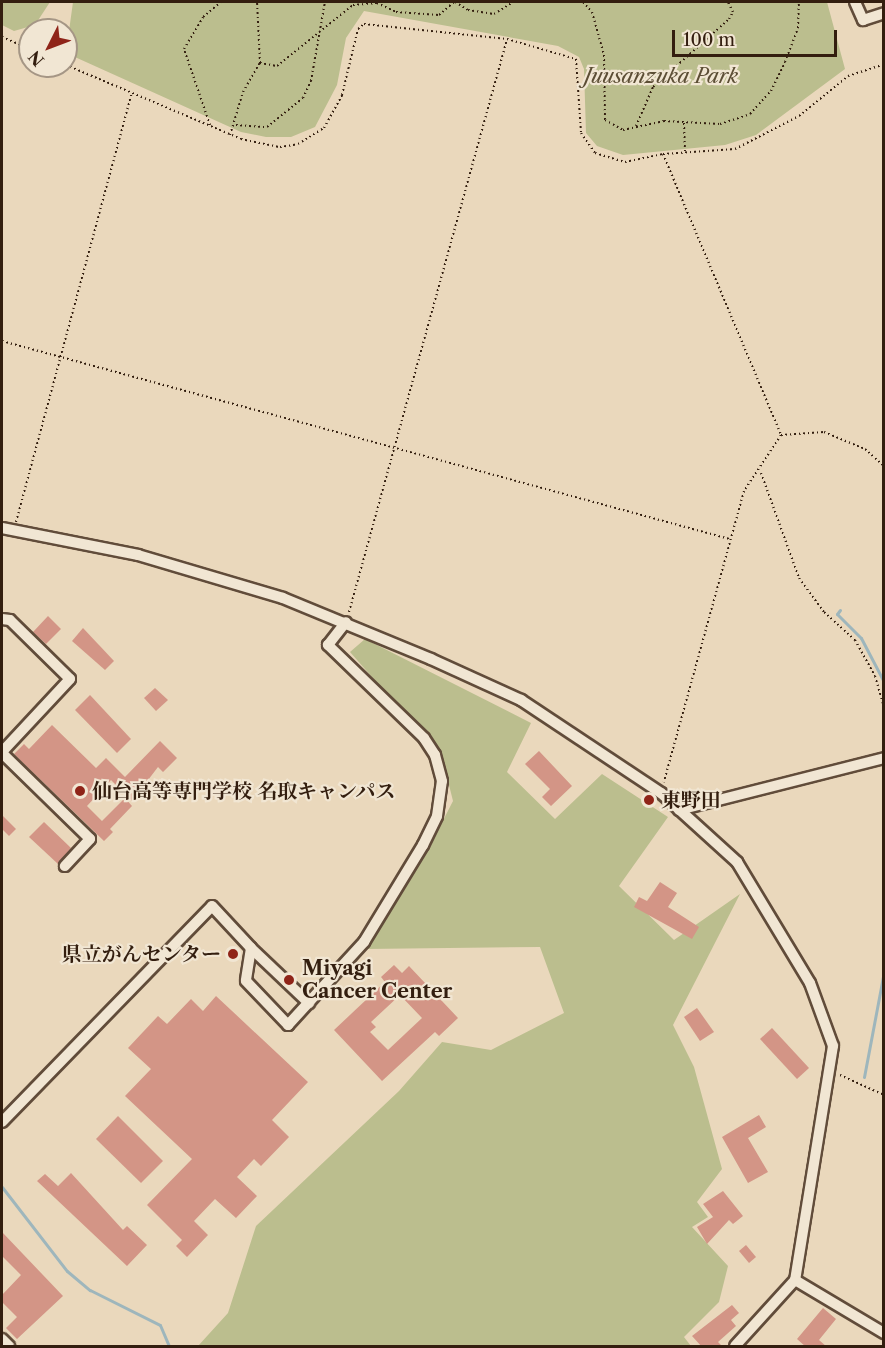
<!DOCTYPE html>
<html>
<head>
<meta charset="utf-8">
<style>
	body { margin:0 }
	#map { position:relative; width:885px; height:1348px; overflow:hidden; background:#ead8bc; font-family:"Libre Caslon Text","Noto Serif JP",serif }
	div>[style] { position:absolute }
	.green>* { inset:0; background:#bbbe8e }
	.stream>* { height:3px; margin:-1.5px; padding:0 1.5px; transform-origin:1.5px; border-radius:1.5px; background:#9eb6bc }
	.building>* { inset:0; background:#d39586 }
	.path>* { height:2px; margin-top:-1px; transform-origin:0; background:repeating-linear-gradient(90deg,#331e0f 0 1.5px,transparent 0 4.5px) }
	.roads { filter:drop-shadow(2px 0 #614c3a) drop-shadow(-2px 0 #614c3a) drop-shadow(0 2px #614c3a) drop-shadow(0 -2px #614c3a) }
	.minor>* { height:10px; margin:-5px; padding:0 5px; transform-origin:5px; border-radius:5px; background:#f1e6d3 }
	.dots>* { width:16px; height:16px; translate:-50% -50%; box-sizing:border-box; border:3px solid #f1e6d3; border-radius:50% }
	span { translate:-50% -50%; white-space:nowrap; text-align:center; line-height:1.15; -webkit-text-stroke:4.5px #f1e6d3; paint-order:stroke }
	.park-label { font-size:20px; color:#5c4e35; font-style:italic }
	.poi-label { font-size:20px; color:#331e0f; font-weight:700 }
	.left { translate:0 -50%; text-align:left }
	.right { translate:-100% -50%; text-align:right }
	.frame { position:absolute; inset:0; border:3px solid #331e0f; pointer-events:none }
	.north { position:absolute; left:18px; top:18px; width:60px; height:60px; box-sizing:border-box; background:#f1e6d3; border:2px solid #a59685; border-radius:50%; rotate:228deg; font-size:16px; font-weight:700; line-height:24px; text-align:center; color:#331e0f }
	.north::after { content:''; display:block; margin:auto; width:21px; height:27px; background:#8f2418; clip-path:polygon(50% 0,100% 100%,50% 72%,0 100%) }
	.scale { position:absolute; left:672px; top:30px; width:165px; height:27px; box-sizing:border-box; border:3px solid #331e0f; border-top:0; padding-left:8px; font-size:18px; line-height:21px; white-space:nowrap; color:#331e0f; -webkit-text-stroke:4px #f1e6d3; paint-order:stroke }
</style>
</head>
<body>
<div id="map">
	<div class="green">
		<div style="clip-path:polygon(2px 2px,50px 2px,35px 25px,14px 31px,2px 25px)"></div>
		<div style="clip-path:polygon(73px 2px,827px 2px,845px 69px,756px 135px,725px 145px,623px 155px,597px 146px,586px 133px,584px 69px,579px 57px,558px 46px,364px 11px,346px 38px,337px 85px,315px 127px,291px 137px,266px 137px,241px 132px,66px 53px)"></div>
		<div style="clip-path:polygon(365px 639px,531px 723px,507px 772px,555px 819px,602px 774px,668px 817px,619px 886px,674px 940px,740px 894px,673px 1025px,694px 1067px,722px 1169px,697px 1202px,708px 1217px,692px 1227px,728px 1266px,719px 1302px,684px 1337px,691px 1346px,198px 1346px,228px 1313px,256px 1226px,399px 1091px,442px 1042px,491px 1050px,564px 1013px,540px 947px,365px 949px,432px 842px,453px 801px,442px 757px,350px 652px)"></div>
	</div>
	<div class="stream">
		<div style="left:840px;top:610px;width:5px;rotate:127deg"></div>
		<div style="left:837px;top:614px;width:34px;rotate:45deg"></div>
		<div style="left:861px;top:638px;width:50px;rotate:62.4deg"></div>
		<div style="left:864px;top:1077px;width:108px;rotate:-79.3deg"></div>
		<div style="left:2px;top:1187px;width:106px;rotate:52.3deg"></div>
		<div style="left:67px;top:1271px;width:30px;rotate:40deg"></div>
		<div style="left:90px;top:1290px;width:78px;rotate:26.6deg"></div>
		<div style="left:160px;top:1325px;width:23px;rotate:67deg"></div>
	</div>
	<div class="building">
		<div style="clip-path:polygon(48px 616px,61px 629px,46px 644px,33px 632px)"></div>
		<div style="clip-path:polygon(83px 628px,114px 661px,105px 670px,72px 641px)"></div>
		<div style="clip-path:polygon(155px 688px,168px 700px,156px 711px,144px 698px)"></div>
		<div style="clip-path:polygon(90px 695px,131px 739px,117px 753px,75px 710px)"></div>
		<div style="clip-path:polygon(52px 725px,96px 768px,106px 758px,125px 777px,160px 741px,177px 758px,163px 772px,158px 767px,132px 801px,111px 780px,87px 806px,102px 821px,125px 798px,132px 806px,110px 829px,113px 832px,104px 841px,14px 754px,24px 744px,29px 749px)"></div>
		<div style="clip-path:polygon(539px 751px,572px 786px,551px 806px,542px 797px,550px 789px,525px 764px)"></div>
		<div style="clip-path:polygon(2px 815px,16px 829px,9px 836px,2px 829px)"></div>
		<div style="clip-path:polygon(44px 822px,71px 848px,58px 864px,29px 837px)"></div>
		<div style="clip-path:polygon(660px 882px,677px 893px,668px 907px,699px 927px,692px 939px,634px 907px,639px 897px,647px 901px)"></div>
		<div style="clip-path:polygon(evenodd,394px 965px,402px 973px,409px 966px,458px 1018px,439px 1036px,435px 1032px,382px 1081px,334px 1030px,385px 982px,381px 977px,394px 965px,400px 995px,422px 1018px,388px 1050px,370px 1032px,376px 1027px,371px 1022px,400px 995px)"></div>
		<div style="clip-path:polygon(216px 996px,308px 1082px,272px 1120px,289px 1137px,261px 1166px,254px 1159px,237px 1177px,257px 1196px,236px 1218px,215px 1199px,194px 1221px,208px 1235px,187px 1257px,176px 1246px,182px 1240px,147px 1205px,192px 1159px,125px 1096px,151px 1069px,128px 1048px,158px 1016px,167px 1024px,191px 999px,203px 1011px)"></div>
		<div style="clip-path:polygon(697px 1008px,714px 1032px,700px 1041px,684px 1017px)"></div>
		<div style="clip-path:polygon(772px 1028px,809px 1068px,797px 1079px,760px 1039px)"></div>
		<div style="clip-path:polygon(759px 1115px,766px 1127px,748px 1138px,768px 1172px,748px 1183px,722px 1137px)"></div>
		<div style="clip-path:polygon(118px 1116px,163px 1161px,141px 1183px,96px 1139px)"></div>
		<div style="clip-path:polygon(71px 1173px,123px 1230px,127px 1226px,147px 1245px,127px 1266px,37px 1181px,45px 1174px,58px 1186px)"></div>
		<div style="clip-path:polygon(723px 1191px,743px 1216px,733px 1224px,729px 1220px,707px 1244px,697px 1227px,713px 1217px,703px 1204px)"></div>
		<div style="clip-path:polygon(2px 1232px,63px 1296px,17px 1339px,6px 1328px,17px 1317px,2px 1302px,2px 1295px,21px 1275px,2px 1256px)"></div>
		<div style="clip-path:polygon(746px 1245px,756px 1257px,749px 1263px,739px 1251px)"></div>
		<div style="clip-path:polygon(732px 1305px,739px 1313px,731px 1320px,736px 1326px,718px 1342px,723px 1347px,702px 1347px,692px 1336px)"></div>
		<div style="clip-path:polygon(823px 1308px,836px 1319px,819px 1340px,827px 1347px,806px 1347px,797px 1339px)"></div>
	</div>
	<div class="path">
		<div style="left:455px;top:2px;width:15px;rotate:32deg"></div>
		<div style="left:468px;top:10px;width:26px;rotate:9deg"></div>
		<div style="left:494px;top:14px;width:22px;rotate:-32deg"></div>
		<div style="left:583px;top:2px;width:13px;rotate:48deg"></div>
		<div style="left:592px;top:12px;width:45px;rotate:74.4deg"></div>
		<div style="left:604px;top:55px;width:65px;rotate:89.1deg"></div>
		<div style="left:605px;top:120px;width:21px;rotate:29deg"></div>
		<div style="left:623px;top:130px;width:42px;rotate:-12.4deg"></div>
		<div style="left:664px;top:121px;width:56px;rotate:3.1deg"></div>
		<div style="left:720px;top:124px;width:32px;rotate:-18deg"></div>
		<div style="left:750px;top:114px;width:31px;rotate:-48deg"></div>
		<div style="left:771px;top:91px;width:32px;rotate:-64deg"></div>
		<div style="left:785px;top:62px;width:36px;rotate:-69deg"></div>
		<div style="left:798px;top:28px;width:26px;rotate:-88deg"></div>
		<div style="left:2px;top:37px;width:30px;rotate:23deg"></div>
		<div style="left:260px;top:63px;width:17px;rotate:10deg"></div>
		<div style="left:277px;top:66px;width:97px;rotate:-38.8deg"></div>
		<div style="left:353px;top:5px;width:24px;rotate:-5deg"></div>
		<div style="left:377px;top:3px;width:21px;rotate:25deg"></div>
		<div style="left:396px;top:12px;width:43px;rotate:4deg"></div>
		<div style="left:439px;top:15px;width:20px;rotate:-41deg"></div>
		<div style="left:66px;top:65px;width:190px;rotate:22.9deg"></div>
		<div style="left:241px;top:139px;width:40px;rotate:12deg"></div>
		<div style="left:280px;top:147px;width:18px;rotate:-9deg"></div>
		<div style="left:298px;top:144px;width:31px;rotate:-32deg"></div>
		<div style="left:324px;top:128px;width:38px;rotate:-61deg"></div>
		<div style="left:342px;top:95px;width:68px;rotate:-76.4deg"></div>
		<div style="left:358px;top:29px;width:8px;rotate:-40deg"></div>
		<div style="left:364px;top:24px;width:144px;rotate:6deg"></div>
		<div style="left:507px;top:39px;width:72px;rotate:16.2deg"></div>
		<div style="left:576px;top:59px;width:74px;rotate:86.1deg"></div>
		<div style="left:581px;top:133px;width:24px;rotate:55deg"></div>
		<div style="left:595px;top:153px;width:31px;rotate:17deg"></div>
		<div style="left:625px;top:162px;width:39px;rotate:-12deg"></div>
		<div style="left:663px;top:154px;width:72px;rotate:-4deg"></div>
		<div style="left:735px;top:149px;width:72px;rotate:-27.3deg"></div>
		<div style="left:799px;top:116px;width:63px;rotate:-39.2deg"></div>
		<div style="left:848px;top:76px;width:38px;rotate:-18deg"></div>
		<div style="left:684px;top:123px;width:30px;rotate:88deg"></div>
		<div style="left:210px;top:125px;width:80px;rotate:-108.9deg"></div>
		<div style="left:184px;top:49px;width:37px;rotate:-59deg"></div>
		<div style="left:203px;top:17px;width:23px;rotate:-40deg"></div>
		<div style="left:236px;top:125px;width:31px;rotate:4deg"></div>
		<div style="left:267px;top:127px;width:46px;rotate:-38.9deg"></div>
		<div style="left:303px;top:98px;width:19px;rotate:-65deg"></div>
		<div style="left:311px;top:81px;width:80px;rotate:-80deg"></div>
		<div style="left:636px;top:126px;width:43px;rotate:-66.4deg"></div>
		<div style="left:653px;top:87px;width:102px;rotate:-41.8deg"></div>
		<div style="left:729px;top:19px;width:8px;rotate:-60deg"></div>
		<div style="left:733px;top:12px;width:11px;rotate:-117deg"></div>
		<div style="left:230px;top:135px;width:45px;rotate:-73.2deg"></div>
		<div style="left:243px;top:92px;width:34px;rotate:-60deg"></div>
		<div style="left:260px;top:63px;width:61px;rotate:-92.8deg"></div>
		<div style="left:663px;top:154px;width:305px;rotate:67.2deg"></div>
		<div style="left:781px;top:435px;width:67px;rotate:123.5deg"></div>
		<div style="left:744px;top:491px;width:302px;rotate:105.4deg"></div>
		<div style="left:2px;top:341px;width:754px;rotate:15.22deg"></div>
		<div style="left:781px;top:435px;width:43px;rotate:-4deg"></div>
		<div style="left:824px;top:432px;width:44px;rotate:22.5deg"></div>
		<div style="left:865px;top:449px;width:25px;rotate:42deg"></div>
		<div style="left:761px;top:473px;width:112px;rotate:70.1deg"></div>
		<div style="left:799px;top:578px;width:42px;rotate:53.7deg"></div>
		<div style="left:824px;top:612px;width:42px;rotate:42.1deg"></div>
		<div style="left:855px;top:640px;width:41px;rotate:60.9deg"></div>
		<div style="left:875px;top:676px;width:32px;rotate:74deg"></div>
		<div style="left:16px;top:522px;width:444px;rotate:-74.9deg"></div>
		<div style="left:349px;top:612px;width:594px;rotate:-74.58deg"></div>
		<div style="left:840px;top:1075px;width:48px;rotate:24.4deg"></div>
	</div>
	<div class="roads">
		<div class="minor">
			<div style="left:855px;top:2px;width:20px;rotate:66deg"></div>
			<div style="left:863px;top:20px;width:22px;rotate:-18deg"></div>
			<div style="left:2px;top:528px;width:139px;rotate:11.2deg"></div>
			<div style="left:138px;top:555px;width:151px;rotate:16.5deg"></div>
			<div style="left:283px;top:598px;width:160px;rotate:22.4deg"></div>
			<div style="left:431px;top:659px;width:99px;rotate:24.5deg"></div>
			<div style="left:521px;top:700px;width:168px;rotate:33.6deg"></div>
			<div style="left:661px;top:793px;width:103px;rotate:42.2deg"></div>
			<div style="left:737px;top:862px;width:141px;rotate:58.9deg"></div>
			<div style="left:810px;top:983px;width:67px;rotate:69.9deg"></div>
			<div style="left:833px;top:1046px;width:237px;rotate:99.2deg"></div>
			<div style="left:795px;top:1280px;width:89px;rotate:132.3deg"></div>
			<div style="left:2px;top:619px;width:8px;rotate:7deg"></div>
			<div style="left:10px;top:620px;width:84px;rotate:44.5deg"></div>
			<div style="left:70px;top:679px;width:100px;rotate:133deg"></div>
			<div style="left:2px;top:753px;width:123px;rotate:44.3deg"></div>
			<div style="left:90px;top:839px;width:37px;rotate:133deg"></div>
			<div style="left:679px;top:810px;width:211px;rotate:-14.2deg"></div>
			<div style="left:251px;top:948px;width:80px;rotate:43.5deg"></div>
			<div style="left:2px;top:1122px;width:301px;rotate:-45.8deg"></div>
			<div style="left:212px;top:906px;width:57px;rotate:47.1deg"></div>
			<div style="left:251px;top:948px;width:33px;rotate:99deg"></div>
			<div style="left:246px;top:981px;width:61px;rotate:46.3deg"></div>
			<div style="left:288px;top:1025px;width:113px;rotate:-47.5deg"></div>
			<div style="left:364px;top:942px;width:114px;rotate:-58.7deg"></div>
			<div style="left:423px;top:845px;width:32px;rotate:-64deg"></div>
			<div style="left:437px;top:816px;width:35px;rotate:-82deg"></div>
			<div style="left:442px;top:781px;width:27px;rotate:-105deg"></div>
			<div style="left:435px;top:755px;width:20px;rotate:-123deg"></div>
			<div style="left:424px;top:738px;width:134px;rotate:-135.9deg"></div>
			<div style="left:328px;top:645px;width:29px;rotate:-52deg"></div>
			<div style="left:795px;top:1280px;width:104px;rotate:30.8deg"></div>
			<div style="left:2px;top:1339px;width:10px;rotate:45deg"></div>
		</div>
	</div>
	<div class="dots">
		<div style="left:80px;top:791px;background:#8f2418"></div>
		<div style="left:649px;top:800px;background:#8f2418"></div>
		<div style="left:233px;top:954px;background:#8f2418"></div>
		<div style="left:289px;top:980px;background:#8f2418"></div>
	</div>
	<div class="park-label">
		<span style="left:661px;top:76px">Juusanzuka Park</span>
	</div>
	<div class="poi-label">
		<span class="left" style="left:92px;top:791px">仙台高等専門学校 名取キャンパス</span>
		<span class="left" style="left:661px;top:800px">東野田</span>
		<span class="right" style="left:221px;top:954px">県立がんセンター</span>
		<span class="left" style="left:302px;top:980px">Miyagi<br>Cancer Center</span>
	</div>
	<div class="frame"></div>
	<div class="north">N</div>
	<div class="scale">100 m</div>
</div>
</body>
</html>
